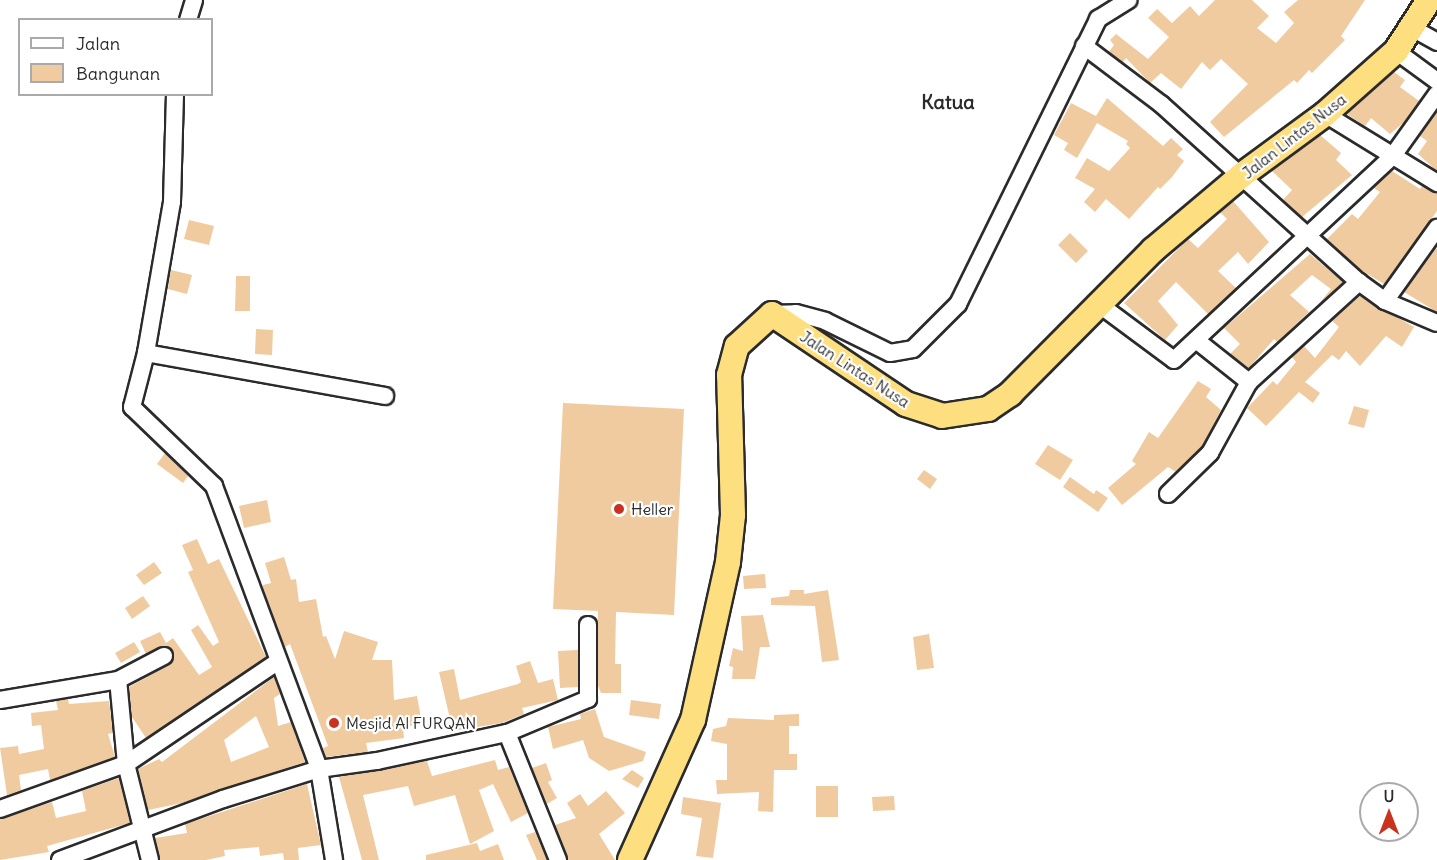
<!DOCTYPE html>
<html>
<head>
<meta charset="utf-8">
<style>
	body { margin:0 }
	#map { position:relative; width:1437px; height:860px; overflow:hidden; background:#fff; font-family:Delius,sans-serif }
	div>[style] { position:absolute }
	.building>* { inset:0; background:#f0cba0 }
	.roads { filter:drop-shadow(2px 0 #2b2b2b) drop-shadow(-2px 0 #2b2b2b) drop-shadow(0 2px #2b2b2b) drop-shadow(0 -2px #2b2b2b) }
	.minor>* { height:16px; margin:-8px; padding:0 8px; transform-origin:8px; border-radius:8px; background:#fff }
	.highway>* { height:24px; margin:-12px; padding:0 12px; transform-origin:12px; border-radius:12px; background:#fedf80 }
	.dots>* { width:16px; height:16px; translate:-50% -50%; box-sizing:border-box; border:3px solid #fff; border-radius:50% }
	span { translate:-50% -50%; white-space:nowrap; text-align:center; line-height:1.15; -webkit-text-stroke:4.5px #fff; paint-order:stroke }
	.street-label { font-size:16px; color:#2b2b2b }
	.poi-label { font-size:16px; color:#2b2b2b }
	.left { translate:0 -50%; text-align:left }
	.quarter-label { font-size:20px; color:#2b2b2b; font-weight:700 }
	.legend { position:absolute; left:18px; top:18px; width:195px; height:78px; box-sizing:border-box; background:#fff; border:2px solid #aaa; margin:0; padding:8px 10px; list-style:none; font-size:18px; color:#2b2b2b }
	.legend li { display:flex; align-items:center; gap:12px; height:30px }
	.legend b { width:30px; border:2px solid #aaa }
	.north { position:absolute; left:1359px; top:782px; width:60px; height:60px; box-sizing:border-box; background:#fff; border:2px solid #aaa; border-radius:50%; rotate:0deg; font-size:16px; font-weight:700; line-height:24px; text-align:center; color:#2b2b2b }
	.north::after { content:''; display:block; margin:auto; width:21px; height:27px; background:#c8321e; clip-path:polygon(50% 0,100% 100%,50% 72%,0 100%) }
</style>
</head>
<body>
<div id="map">
	<div class="building">
		<div style="clip-path:polygon(1215px 0,1252px 0,1269px 16px,1257px 28px,1276px 43px,1294px 23px,1284px 12px,1298px 0,1365px 0,1341px 36px,1345px 40px,1312px 73px,1309px 70px,1297px 83px,1294px 80px,1224px 137px,1210px 122px,1248px 84px,1221px 59px,1210px 70px,1202px 62px,1181px 89px,1161px 73px,1150px 83px,1126px 58px,1123px 62px,1109px 52px,1114px 45px,1110px 40px,1116px 34px,1148px 59px,1169px 37px,1148px 18px,1157px 9px,1172px 23px,1190px 6px,1199px 16px)"></div>
		<div style="clip-path:polygon(1394px 72px,1405px 80px,1400px 87px,1419px 101px,1403px 123px,1390px 134px,1371px 118px,1365px 126px,1347px 114px)"></div>
		<div style="clip-path:polygon(1107px 98px,1163px 146px,1171px 138px,1183px 149px,1177px 155px,1184px 161px,1172px 177px,1160px 189px,1158px 187px,1129px 219px,1106px 199px,1095px 212px,1084px 202px,1095px 189px,1075px 178px,1087px 158px,1109px 171px,1130px 148px,1126px 144px,1128px 141px,1097px 123px,1077px 158px,1064px 150px,1068px 143px,1054px 135px,1071px 103px,1096px 116px)"></div>
		<div style="clip-path:polygon(1437px 112px,1437px 171px,1418px 154px,1427px 141px,1420px 136px)"></div>
		<div style="clip-path:polygon(1320px 135px,1341px 153px,1336px 160px,1352px 175px,1302px 217px,1283px 200px,1292px 190px,1272px 171px)"></div>
		<div style="clip-path:polygon(1392px 171px,1420px 189px,1422px 186px,1437px 193px,1437px 211px,1384px 284px,1361px 270px,1327px 239px,1352px 214px,1358px 219px,1380px 192px,1374px 188px)"></div>
		<div style="clip-path:polygon(1233px 201px,1269px 242px,1248px 264px,1238px 252px,1218px 271px,1236px 288px,1208px 314px,1176px 282px,1158px 301px,1178px 325px,1165px 340px,1124px 303px,1188px 239px,1198px 248px,1227px 219px,1220px 212px)"></div>
		<div style="clip-path:polygon(189px 220px,214px 226px,209px 245px,184px 239px)"></div>
		<div style="clip-path:polygon(1070px 233px,1088px 251px,1076px 263px,1058px 245px)"></div>
		<div style="clip-path:polygon(1436px 248px,1437px 249px,1437px 312px,1404px 292px)"></div>
		<div style="clip-path:polygon(1310px 254px,1343px 282px,1317px 306px,1331px 289px,1312px 275px,1290px 295px,1309px 312px,1277px 342px,1274px 339px,1249px 368px,1230px 354px,1240px 344px,1224px 328px)"></div>
		<div style="clip-path:polygon(171px 270px,192px 275px,187px 294px,168px 289px)"></div>
		<div style="clip-path:polygon(236px 276px,250px 276px,250px 311px,235px 311px)"></div>
		<div style="clip-path:polygon(1360px 296px,1414px 327px,1402px 347px,1386px 336px,1360px 366px,1346px 351px,1339px 360px,1332px 355px,1305px 382px,1320px 393px,1313px 403px,1299px 392px,1266px 426px,1247px 408px,1273px 381px,1277px 385px,1296px 362px,1292px 357px,1304px 346px,1315px 358px,1339px 327px,1332px 321px)"></div>
		<div style="clip-path:polygon(256px 329px,273px 330px,272px 355px,255px 354px)"></div>
		<div style="clip-path:polygon(1198px 381px,1211px 389px,1206px 397px,1221px 410px,1202px 447px,1176px 472px,1168px 467px,1122px 505px,1108px 488px,1136px 464px,1132px 461px,1149px 432px,1158px 438px)"></div>
		<div style="clip-path:polygon(563px 403px,684px 409px,674px 615px,616px 612px,615px 664px,621px 664px,621px 693px,601px 693px,598px 686px,598px 611px,553px 609px)"></div>
		<div style="clip-path:polygon(1354px 406px,1369px 410px,1364px 428px,1348px 424px)"></div>
		<div style="clip-path:polygon(1048px 445px,1073px 460px,1060px 480px,1035px 464px)"></div>
		<div style="clip-path:polygon(165px 453px,188px 476px,183px 483px,157px 464px)"></div>
		<div style="clip-path:polygon(924px 470px,937px 479px,930px 489px,917px 479px)"></div>
		<div style="clip-path:polygon(1070px 477px,1094px 494px,1096px 490px,1108px 498px,1098px 512px,1063px 487px)"></div>
		<div style="clip-path:polygon(267px 500px,271px 522px,244px 528px,239px 506px)"></div>
		<div style="clip-path:polygon(197px 539px,208px 564px,219px 559px,266px 657px,146px 738px,132px 717px,129px 687px,169px 665px,174px 656px,165px 646px,146px 654px,140px 641px,160px 632px,166px 643px,173px 638px,199px 675px,212px 667px,191px 630px,198px 625px,213px 646px,219px 642px,188px 572px,193px 570px,182px 545px)"></div>
		<div style="clip-path:polygon(284px 557px,291px 580px,296px 579px,299px 602px,316px 599px,323px 637px,326px 636px,335px 659px,344px 631px,378px 642px,372px 660px,392px 660px,394px 700px,417px 696px,422px 724px,403px 727px,404px 738px,366px 743px,368px 752px,326px 757px,323px 748px,328px 746px,290px 644px,285px 647px,263px 588px,263px 585px,271px 583px,265px 563px)"></div>
		<div style="clip-path:polygon(154px 562px,162px 573px,144px 585px,136px 575px)"></div>
		<div style="clip-path:polygon(765px 574px,766px 588px,744px 589px,743px 576px)"></div>
		<div style="clip-path:polygon(790px 590px,804px 590px,804px 594px,828px 590px,839px 660px,822px 662px,815px 606px,771px 605px,771px 598px,789px 596px)"></div>
		<div style="clip-path:polygon(143px 596px,150px 606px,132px 619px,125px 608px)"></div>
		<div style="clip-path:polygon(763px 615px,770px 647px,760px 647px,755px 679px,732px 679px,733px 667px,729px 666px,733px 648px,743px 651px,741px 616px)"></div>
		<div style="clip-path:polygon(929px 634px,934px 668px,917px 670px,913px 637px)"></div>
		<div style="clip-path:polygon(134px 642px,140px 652px,121px 663px,115px 653px)"></div>
		<div style="clip-path:polygon(578px 650px,578px 687px,560px 688px,558px 651px)"></div>
		<div style="clip-path:polygon(530px 661px,538px 683px,553px 679px,558px 700px,522px 708px,524px 714px,502px 723px,458px 730px,456px 722px,451px 723px,439px 672px,454px 669px,460px 700px,518px 684px,521px 682px,516px 666px)"></div>
		<div style="clip-path:polygon(evenodd,274px 677px,280px 694px,274px 698px,278px 726px,291px 722px,305px 762px,182px 803px,148px 810px,138px 769px,159px 759px,162px 762px,274px 677px,256px 716px,269px 747px,231px 762px,224px 740px,256px 716px)"></div>
		<div style="clip-path:polygon(68px 699px,69px 704px,109px 701px,113px 733px,108px 734px,115px 757px,50px 780px,48px 769px,19px 775px,21px 790px,7px 795px,0 748px,18px 746px,19px 754px,44px 749px,41px 725px,32px 726px,31px 713px,58px 710px,56px 701px)"></div>
		<div style="clip-path:polygon(631px 700px,661px 704px,659px 719px,629px 715px)"></div>
		<div style="clip-path:polygon(595px 709px,604px 737px,646px 752px,643px 761px,609px 771px,589px 758px,583px 740px,553px 749px,548px 727px,581px 719px,580px 714px)"></div>
		<div style="clip-path:polygon(799px 714px,799px 726px,789px 726px,789px 754px,797px 754px,797px 770px,774px 770px,773px 812px,758px 811px,759px 792px,717px 794px,716px 780px,727px 780px,727px 744px,711px 741px,713px 729px,726px 726px,728px 718px,774px 720px,774px 715px)"></div>
		<div style="clip-path:polygon(495px 760px,498px 770px,509px 767px,528px 813px,511px 822px,493px 784px,479px 790px,494px 831px,470px 844px,455px 795px,414px 806px,408px 786px,363px 795px,379px 860px,362px 860px,339px 777px,427px 761px,432px 776px)"></div>
		<div style="clip-path:polygon(546px 763px,552px 780px,548px 782px,557px 798px,547px 804px,532px 768px)"></div>
		<div style="clip-path:polygon(632px 770px,644px 778px,638px 788px,622px 779px)"></div>
		<div style="clip-path:polygon(119px 778px,130px 823px,47px 846px,49px 852px,0 860px,0 819px,52px 802px,56px 818px,86px 811px,82px 791px)"></div>
		<div style="clip-path:polygon(307px 784px,321px 845px,298px 848px,299px 860px,284px 860px,283px 853px,260px 856px,259px 847px,224px 850px,225px 856px,206px 860px,160px 860px,155px 838px,187px 833px,185px 824px)"></div>
		<div style="clip-path:polygon(816px 786px,838px 786px,838px 817px,816px 817px)"></div>
		<div style="clip-path:polygon(606px 791px,625px 813px,599px 834px,615px 860px,568px 860px,555px 825px,576px 818px,567px 803px,580px 794px,588px 806px)"></div>
		<div style="clip-path:polygon(894px 796px,895px 810px,873px 811px,872px 797px)"></div>
		<div style="clip-path:polygon(683px 797px,721px 803px,713px 858px,696px 856px,702px 818px,681px 814px)"></div>
		<div style="clip-path:polygon(535px 832px,547px 860px,537px 860px,526px 835px)"></div>
		<div style="clip-path:polygon(477px 843px,480px 851px,498px 844px,504px 860px,426px 860px,426px 855px)"></div>
	</div>
	<div class="roads">
		<div class="minor">
			<div style="left:188px;top:20px;width:21px;rotate:-73deg"></div>
			<div style="left:1412px;top:28px;width:29px;rotate:29deg"></div>
			<div style="left:1084px;top:46px;width:96px;rotate:37deg"></div>
			<div style="left:1161px;top:104px;width:266px;rotate:42deg"></div>
			<div style="left:1359px;top:282px;width:32px;rotate:36deg"></div>
			<div style="left:1385px;top:301px;width:56px;rotate:22.9deg"></div>
			<div style="left:1396px;top:51px;width:51px;rotate:36.2deg"></div>
			<div style="left:175px;top:94px;width:108px;rotate:91.6deg"></div>
			<div style="left:172px;top:202px;width:153px;rotate:99.8deg"></div>
			<div style="left:146px;top:353px;width:56px;rotate:104.5deg"></div>
			<div style="left:132px;top:407px;width:114px;rotate:43.9deg"></div>
			<div style="left:214px;top:486px;width:302px;rotate:69.6deg"></div>
			<div style="left:319px;top:769px;width:92px;rotate:80.6deg"></div>
			<div style="left:1325px;top:114px;width:132px;rotate:31.6deg"></div>
			<div style="left:1385px;top:301px;width:90px;rotate:-54.5deg"></div>
			<div style="left:1100px;top:305px;width:92px;rotate:36.6deg"></div>
			<div style="left:1174px;top:360px;width:298px;rotate:-43deg"></div>
			<div style="left:1392px;top:157px;width:77px;rotate:-54.5deg"></div>
			<div style="left:772px;top:314px;width:24px;rotate:-2deg"></div>
			<div style="left:796px;top:313px;width:30px;rotate:15deg"></div>
			<div style="left:825px;top:321px;width:72px;rotate:26.2deg"></div>
			<div style="left:890px;top:353px;width:23px;rotate:-10deg"></div>
			<div style="left:913px;top:349px;width:64px;rotate:-45deg"></div>
			<div style="left:958px;top:304px;width:318px;rotate:-63.8deg"></div>
			<div style="left:1098px;top:19px;width:36px;rotate:-32deg"></div>
			<div style="left:1196px;top:340px;width:68px;rotate:38.4deg"></div>
			<div style="left:1249px;top:382px;width:149px;rotate:-42.3deg"></div>
			<div style="left:146px;top:353px;width:243px;rotate:10.2deg"></div>
			<div style="left:1168px;top:494px;width:59px;rotate:-44.3deg"></div>
			<div style="left:1210px;top:453px;width:81px;rotate:-61.2deg"></div>
			<div style="left:0;top:700px;width:120px;rotate:-9.6deg"></div>
			<div style="left:507px;top:733px;width:137px;rotate:68.1deg"></div>
			<div style="left:0;top:809px;width:134px;rotate:-19.7deg"></div>
			<div style="left:126px;top:764px;width:182px;rotate:-34deg"></div>
			<div style="left:60px;top:860px;width:174px;rotate:-20.5deg"></div>
			<div style="left:223px;top:799px;width:101px;rotate:-17.4deg"></div>
			<div style="left:319px;top:769px;width:59px;rotate:-7.9deg"></div>
			<div style="left:377px;top:761px;width:133px;rotate:-12.2deg"></div>
			<div style="left:507px;top:733px;width:88px;rotate:-22.8deg"></div>
			<div style="left:588px;top:699px;width:74px;rotate:-90deg"></div>
			<div style="left:150px;top:860px;width:99px;rotate:-104deg"></div>
			<div style="left:126px;top:764px;width:84px;rotate:-95.4deg"></div>
			<div style="left:118px;top:680px;width:52px;rotate:-27.6deg"></div>
		</div>
		<div class="highway">
			<div style="left:630px;top:860px;width:154px;rotate:-65.8deg"></div>
			<div style="left:693px;top:720px;width:162px;rotate:-77.5deg"></div>
			<div style="left:728px;top:562px;width:47px;rotate:-83.9deg"></div>
			<div style="left:733px;top:515px;width:140px;rotate:-91.6deg"></div>
			<div style="left:729px;top:375px;width:30px;rotate:-75deg"></div>
			<div style="left:737px;top:346px;width:47px;rotate:-42.4deg"></div>
			<div style="left:772px;top:314px;width:161px;rotate:33.9deg"></div>
			<div style="left:906px;top:404px;width:38px;rotate:18deg"></div>
			<div style="left:942px;top:416px;width:47px;rotate:-8.7deg"></div>
			<div style="left:988px;top:409px;width:27px;rotate:-34deg"></div>
			<div style="left:1010px;top:394px;width:203px;rotate:-45.2deg"></div>
			<div style="left:1153px;top:250px;width:116px;rotate:-40.1deg"></div>
			<div style="left:1242px;top:175px;width:103px;rotate:-36.3deg"></div>
			<div style="left:1325px;top:114px;width:95px;rotate:-41.6deg"></div>
			<div style="left:1396px;top:51px;width:61px;rotate:-57.1deg"></div>
		</div>
	</div>
	<div class="dots">
		<div style="left:619px;top:509px;background:#c8321e"></div>
		<div style="left:334px;top:723px;background:#c8321e"></div>
	</div>
	<div class="street-label">
		<span style="left:1294px;top:136px;rotate:-38deg">Jalan Lintas Nusa</span>
		<span style="left:855px;top:369px;rotate:33deg">Jalan Lintas Nusa</span>
	</div>
	<div class="poi-label">
		<span class="left" style="left:631px;top:509px">Heller</span>
		<span class="left" style="left:346px;top:723px">Mesjid Al FURQAN</span>
	</div>
	<div class="quarter-label">
		<span style="left:948px;top:101px">Katua</span>
	</div>
	<ul class="legend">
	<li><b style="height:8px;background:#fff"></b>Jalan</li>
	<li><b style="height:16px;background:#f0cba0"></b>Bangunan</li>
	</ul>
	<div class="north">U</div>
</div>
</body>
</html>
